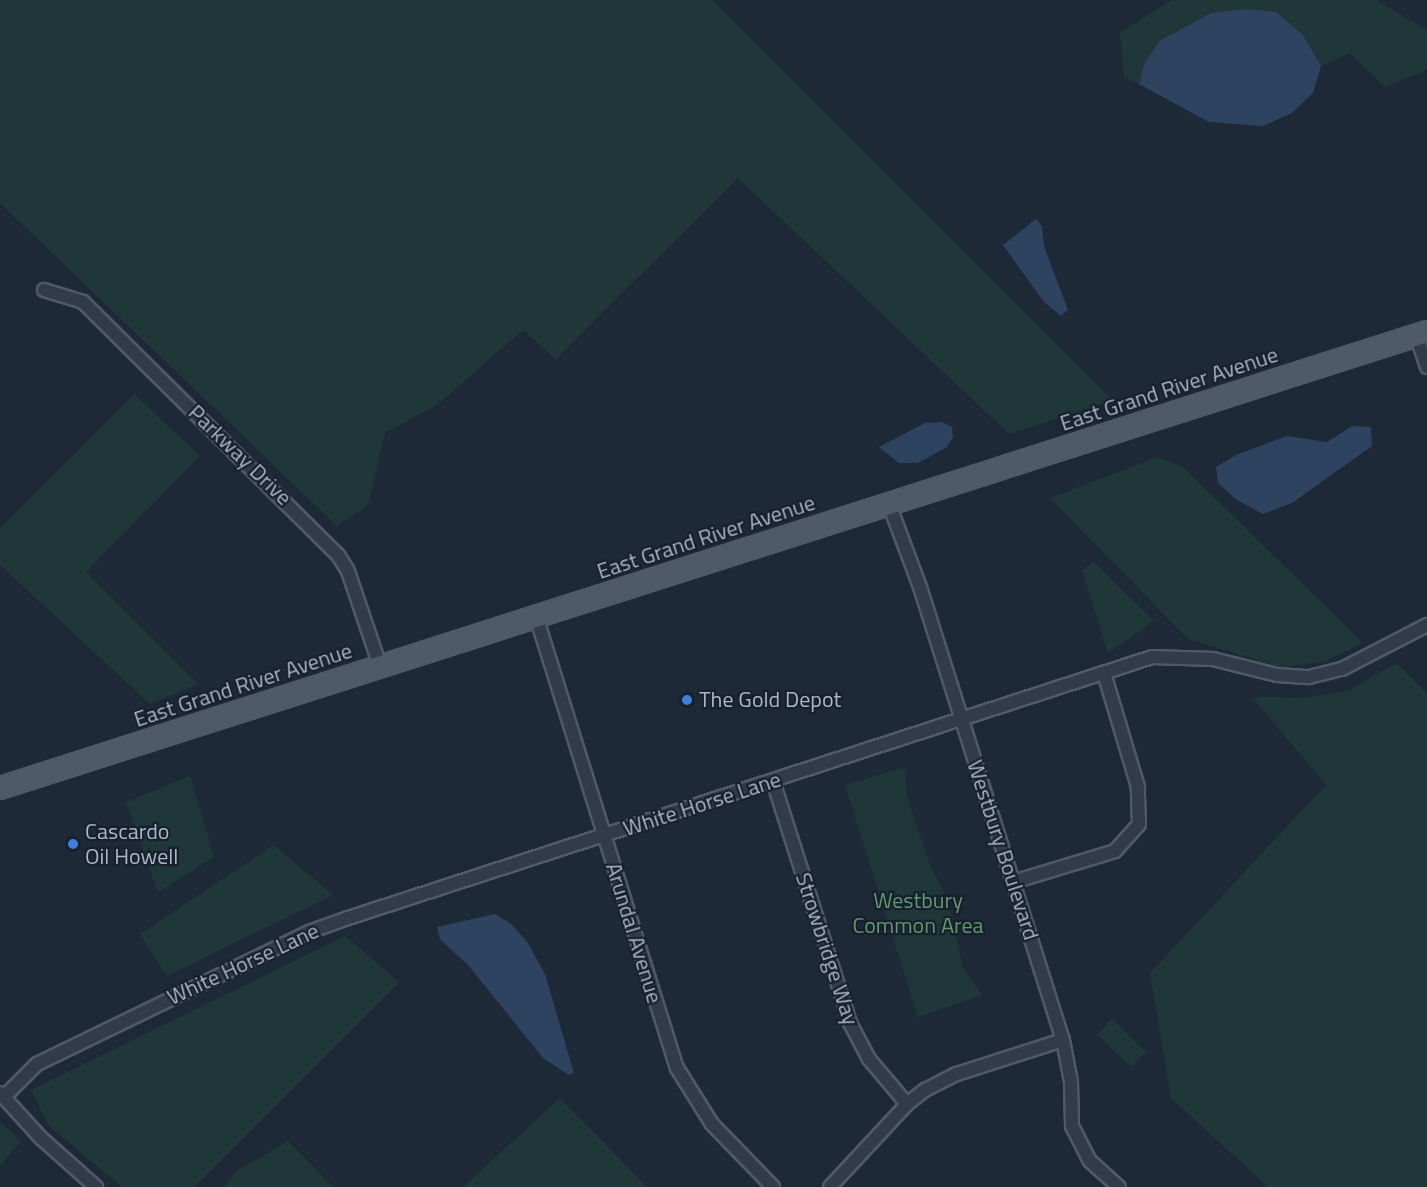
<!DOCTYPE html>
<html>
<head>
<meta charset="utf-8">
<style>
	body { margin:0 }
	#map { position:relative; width:1427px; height:1187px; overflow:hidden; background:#1e2938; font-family:"Titillium Web",sans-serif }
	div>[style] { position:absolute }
	.green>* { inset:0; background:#203739 }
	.water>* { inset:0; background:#2e435f }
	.roads { filter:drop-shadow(2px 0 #4f5967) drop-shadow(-2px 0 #4f5967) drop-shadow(0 2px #4f5967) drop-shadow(0 -2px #4f5967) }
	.minor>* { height:12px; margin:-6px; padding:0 6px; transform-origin:6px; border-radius:6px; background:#313b49 }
	.primary>* { height:20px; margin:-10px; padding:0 10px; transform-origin:10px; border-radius:10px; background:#4f5a69 }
	.dots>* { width:16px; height:16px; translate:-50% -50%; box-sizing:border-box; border:3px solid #17202d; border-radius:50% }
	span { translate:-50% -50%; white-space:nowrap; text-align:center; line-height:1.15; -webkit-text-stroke:4.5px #17202d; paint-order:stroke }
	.street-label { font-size:22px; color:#abb6c6 }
	.poi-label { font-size:22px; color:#abb6c6 }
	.left { translate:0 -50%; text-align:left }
	.park-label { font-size:22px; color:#61986d }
</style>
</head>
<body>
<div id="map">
	<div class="green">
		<div style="clip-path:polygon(0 0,713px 0,1113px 400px,1009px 434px,738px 178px,556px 359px,523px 330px,437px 405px,385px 433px,368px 505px,337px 526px,0 203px)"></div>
		<div style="clip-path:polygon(1172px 0,1376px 0,1427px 30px,1427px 70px,1385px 87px,1350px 53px,1321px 66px,1303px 35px,1211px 13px,1159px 41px,1144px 65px,1139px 84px,1124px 77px,1120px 33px)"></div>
		<div style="clip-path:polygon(134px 394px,200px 456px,86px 572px,198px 684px,150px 704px,0 565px,0 529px)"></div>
		<div style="clip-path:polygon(1158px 457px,1183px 467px,1363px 643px,1324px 662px,1280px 667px,1188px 639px,1050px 498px)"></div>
		<div style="clip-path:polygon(1094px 562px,1154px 621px,1108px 653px,1082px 570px)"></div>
		<div style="clip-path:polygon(1396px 663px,1427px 694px,1427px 1187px,1268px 1187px,1171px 1098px,1150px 973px,1326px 785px,1252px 697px,1302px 698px,1348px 691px)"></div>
		<div style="clip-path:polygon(905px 767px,907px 797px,931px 868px,947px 898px,963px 968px,982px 995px,918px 1017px,845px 785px)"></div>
		<div style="clip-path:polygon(190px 776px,214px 857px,158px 892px,126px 802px)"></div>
		<div style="clip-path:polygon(274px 845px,333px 895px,167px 976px,140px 934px)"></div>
		<div style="clip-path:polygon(345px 936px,399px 982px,194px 1187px,122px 1187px,49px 1126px,31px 1090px)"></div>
		<div style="clip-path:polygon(1112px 1019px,1146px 1052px,1131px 1067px,1097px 1035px)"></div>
		<div style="clip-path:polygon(560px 1098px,647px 1187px,463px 1187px)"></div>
		<div style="clip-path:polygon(0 1122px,21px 1141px,0 1165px)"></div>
		<div style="clip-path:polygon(288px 1141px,333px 1187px,224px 1187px,235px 1172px)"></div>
	</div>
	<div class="water">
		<div style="clip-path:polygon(1246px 9px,1276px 12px,1303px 35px,1321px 66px,1313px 93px,1292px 113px,1263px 126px,1209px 122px,1139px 84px,1144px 65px,1159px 41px,1211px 13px)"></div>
		<div style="clip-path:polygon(1036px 219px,1042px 226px,1044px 246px,1068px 310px,1061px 316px,1044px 302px,1003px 245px)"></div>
		<div style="clip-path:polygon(942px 422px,952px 427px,953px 437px,947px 447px,918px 463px,899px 463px,879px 447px,925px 423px)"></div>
		<div style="clip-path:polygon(1352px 426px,1371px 427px,1372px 446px,1292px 503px,1263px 514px,1237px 500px,1218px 483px,1216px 467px,1236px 455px,1287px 436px,1327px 442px)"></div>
		<div style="clip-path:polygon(495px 914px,511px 924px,528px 943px,545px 974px,574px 1073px,569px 1075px,543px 1058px,468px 965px,440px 939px,437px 927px)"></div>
	</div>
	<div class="roads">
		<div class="minor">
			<div style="left:44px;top:290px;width:41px;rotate:17.1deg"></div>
			<div style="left:83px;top:302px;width:359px;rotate:44.8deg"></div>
			<div style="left:338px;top:555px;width:19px;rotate:58deg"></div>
			<div style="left:348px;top:571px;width:100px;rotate:71.4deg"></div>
			<div style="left:1416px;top:335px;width:34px;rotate:71deg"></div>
			<div style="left:889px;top:504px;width:89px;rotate:69.5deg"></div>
			<div style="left:920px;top:587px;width:475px;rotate:72.5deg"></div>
			<div style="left:1063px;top:1040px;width:43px;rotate:79.2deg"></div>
			<div style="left:1071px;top:1082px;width:44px;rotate:88.7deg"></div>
			<div style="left:1072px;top:1126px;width:39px;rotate:63deg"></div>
			<div style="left:1090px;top:1161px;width:39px;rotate:42deg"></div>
			<div style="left:536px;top:616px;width:473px;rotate:72.7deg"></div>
			<div style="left:677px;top:1068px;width:66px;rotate:58deg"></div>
			<div style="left:712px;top:1124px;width:88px;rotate:45.9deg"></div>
			<div style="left:773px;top:781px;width:254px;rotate:72.3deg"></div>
			<div style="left:850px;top:1023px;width:41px;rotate:62.2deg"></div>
			<div style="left:869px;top:1059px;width:59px;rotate:49.8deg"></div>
			<div style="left:1013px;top:882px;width:107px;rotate:-16.9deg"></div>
			<div style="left:1115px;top:851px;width:36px;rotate:-48deg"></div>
			<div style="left:1139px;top:824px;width:37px;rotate:-92deg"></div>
			<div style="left:1138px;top:787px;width:119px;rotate:-106.6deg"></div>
			<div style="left:0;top:1093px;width:61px;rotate:47.7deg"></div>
			<div style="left:41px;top:1138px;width:74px;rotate:41.7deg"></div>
			<div style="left:4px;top:1097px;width:47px;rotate:-45deg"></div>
			<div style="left:37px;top:1064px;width:302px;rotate:-25.9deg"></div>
			<div style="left:309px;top:932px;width:41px;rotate:-19.7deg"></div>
			<div style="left:348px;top:918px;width:845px;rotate:-17.98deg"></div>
			<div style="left:1152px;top:657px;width:61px;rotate:1.9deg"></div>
			<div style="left:1213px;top:659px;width:66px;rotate:14deg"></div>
			<div style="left:1277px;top:675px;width:32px;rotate:4deg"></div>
			<div style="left:1309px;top:677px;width:34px;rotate:-14deg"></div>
			<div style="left:1342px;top:669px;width:96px;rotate:-27.4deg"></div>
			<div style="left:830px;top:1187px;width:113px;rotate:-47.1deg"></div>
			<div style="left:907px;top:1104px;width:23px;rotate:-38deg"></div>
			<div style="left:925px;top:1090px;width:36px;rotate:-27deg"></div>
			<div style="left:957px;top:1074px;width:111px;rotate:-17.8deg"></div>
		</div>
		<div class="primary">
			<div style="left:0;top:788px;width:1498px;rotate:-17.72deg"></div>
		</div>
	</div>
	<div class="dots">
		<div style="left:687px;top:700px;background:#3f7fe0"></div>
		<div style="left:73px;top:844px;background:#3f7fe0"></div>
	</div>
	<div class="street-label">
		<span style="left:1169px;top:389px;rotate:-18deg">East Grand River Avenue</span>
		<span style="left:240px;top:455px;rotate:44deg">Parkway Drive</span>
		<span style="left:706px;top:537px;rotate:-18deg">East Grand River Avenue</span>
		<span style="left:243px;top:685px;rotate:-18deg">East Grand River Avenue</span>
		<span style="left:702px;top:804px;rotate:-18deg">White Horse Lane</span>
		<span style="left:1003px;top:850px;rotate:72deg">Westbury Boulevard</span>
		<span style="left:634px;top:933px;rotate:73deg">Arundal Avenue</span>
		<span style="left:827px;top:949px;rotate:72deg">Strowbridge Way</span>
		<span style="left:243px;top:964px;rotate:-25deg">White Horse Lane</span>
	</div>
	<div class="poi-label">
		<span class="left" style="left:699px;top:700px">The Gold Depot</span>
		<span class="left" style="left:85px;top:844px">Cascardo<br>Oil Howell</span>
	</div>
	<div class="park-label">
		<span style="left:918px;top:913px">Westbury<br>Common Area</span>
	</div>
</div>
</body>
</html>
